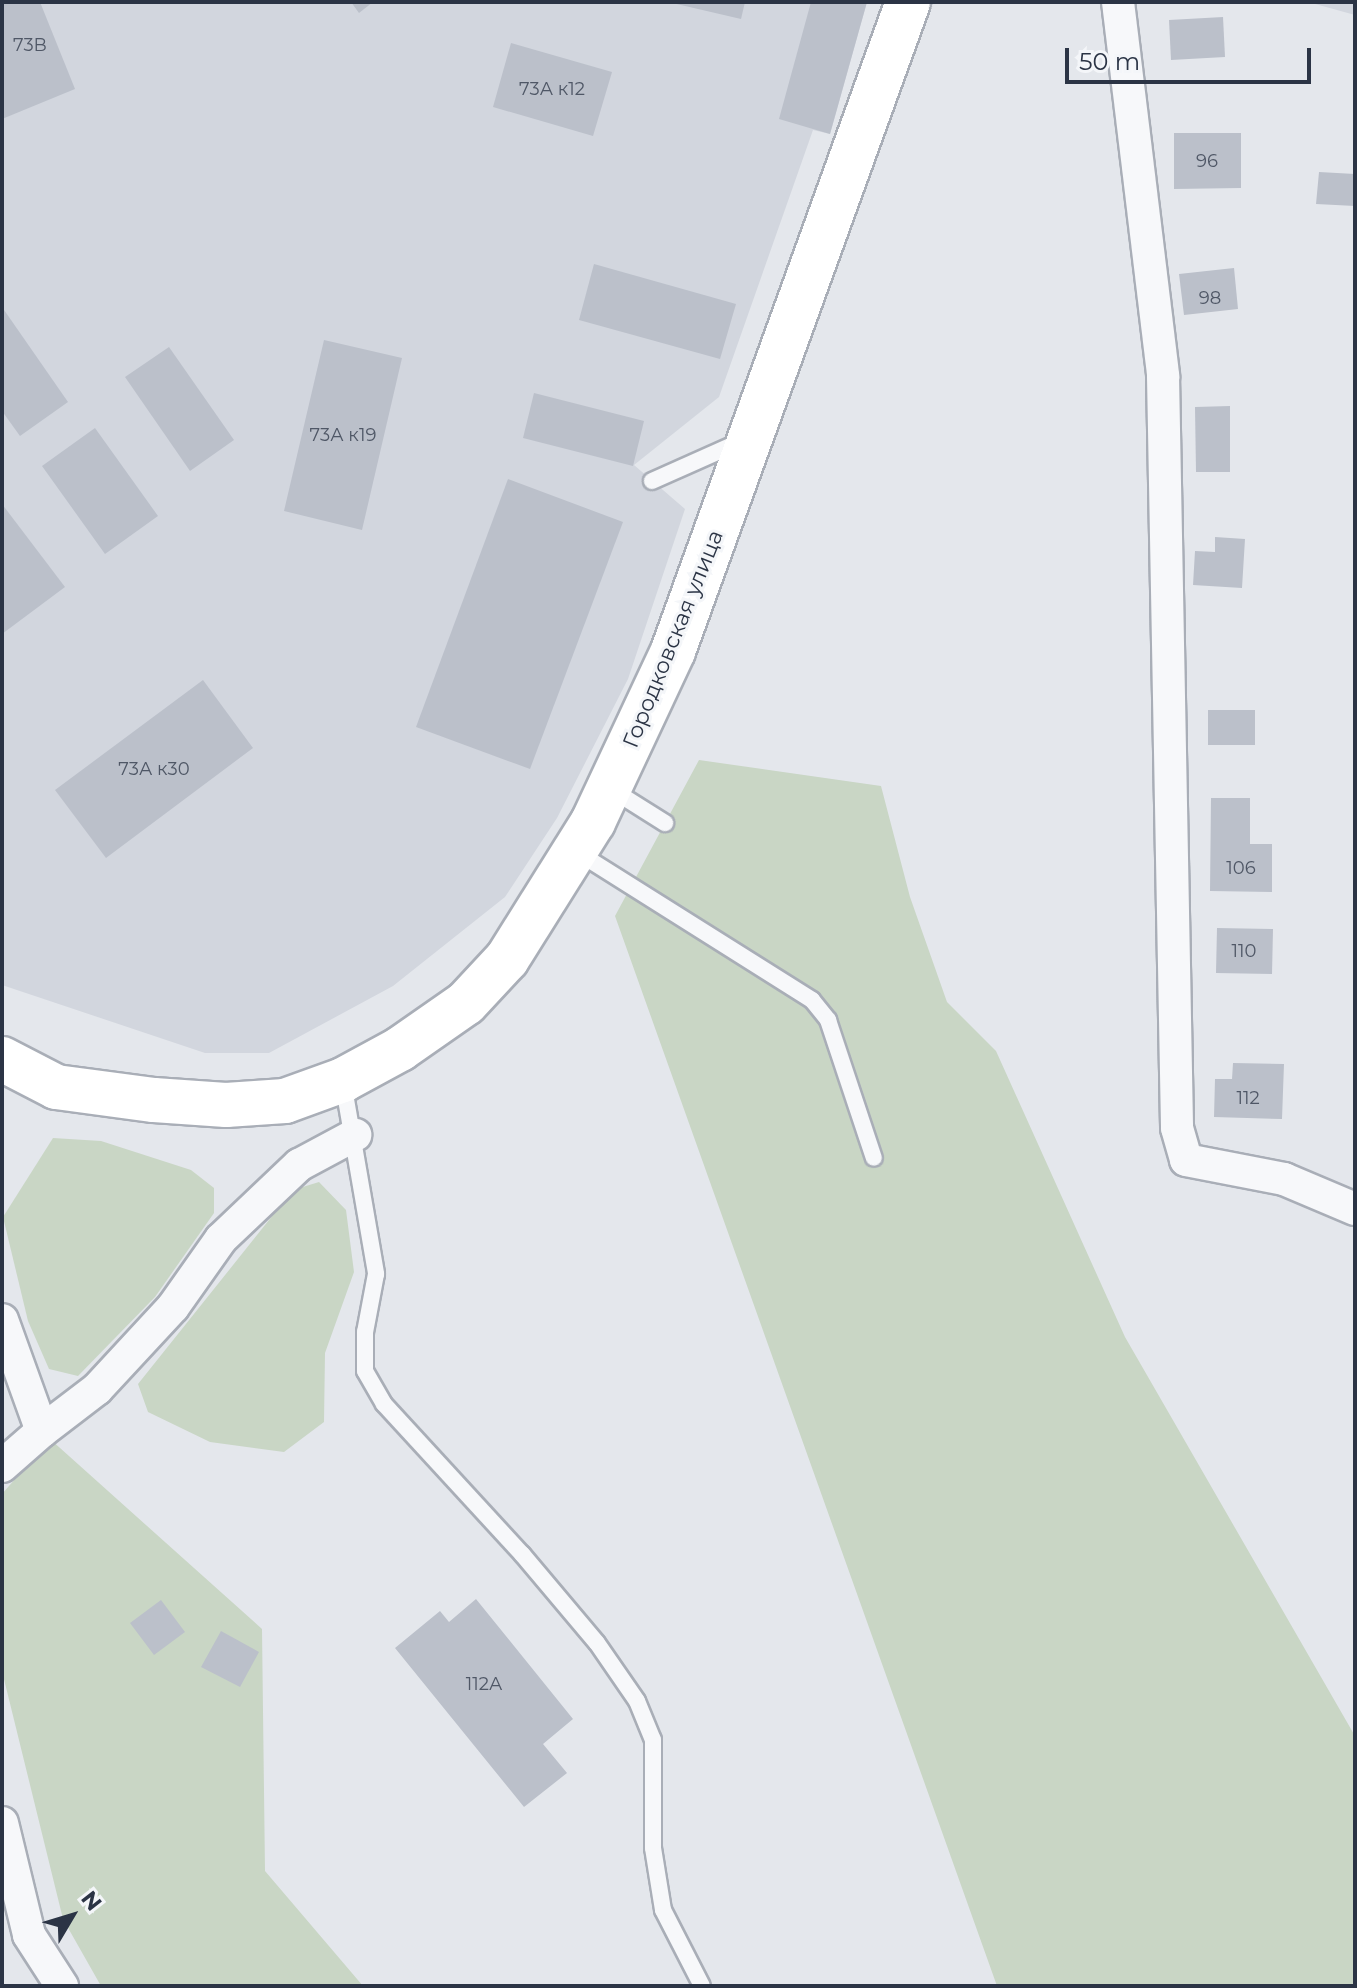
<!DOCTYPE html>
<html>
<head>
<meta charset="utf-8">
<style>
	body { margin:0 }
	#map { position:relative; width:1357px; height:1988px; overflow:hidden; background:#e4e7ec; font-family:Montserrat,sans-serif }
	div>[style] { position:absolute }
	.built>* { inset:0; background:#d2d6de }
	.green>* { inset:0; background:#c9d6c5 }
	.building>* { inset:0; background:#bbc0ca }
	.roads { filter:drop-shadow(2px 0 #a9aeb7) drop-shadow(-2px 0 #a9aeb7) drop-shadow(0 2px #a9aeb7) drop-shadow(0 -2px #a9aeb7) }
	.service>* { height:16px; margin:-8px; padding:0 8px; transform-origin:8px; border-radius:8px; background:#f7f8fa }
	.minor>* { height:32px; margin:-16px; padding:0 16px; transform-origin:16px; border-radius:16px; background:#f7f8fa }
	.secondary>* { height:44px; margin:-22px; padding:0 22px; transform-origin:22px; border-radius:22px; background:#fff }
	span { translate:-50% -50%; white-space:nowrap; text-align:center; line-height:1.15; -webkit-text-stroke:6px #f4f6f9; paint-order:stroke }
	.number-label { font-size:18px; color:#4f5766 }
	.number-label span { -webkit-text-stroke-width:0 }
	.street-label { font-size:22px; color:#2b3445 }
	.frame { position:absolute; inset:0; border:4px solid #2b3445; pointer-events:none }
	.north { position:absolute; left:32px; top:1876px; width:80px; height:80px; -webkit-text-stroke:6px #f4f6f9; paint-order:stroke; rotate:52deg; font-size:22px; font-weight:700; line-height:32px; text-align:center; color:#2b3445 }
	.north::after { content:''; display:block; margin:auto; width:28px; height:36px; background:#2b3445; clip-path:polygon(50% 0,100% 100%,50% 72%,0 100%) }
	.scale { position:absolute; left:1065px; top:48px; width:246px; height:36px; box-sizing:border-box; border:4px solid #2b3445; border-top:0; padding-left:10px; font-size:24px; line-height:28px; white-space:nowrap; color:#2b3445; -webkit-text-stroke:6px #f4f6f9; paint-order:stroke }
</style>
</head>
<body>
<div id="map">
	<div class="built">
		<div style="clip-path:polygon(2px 2px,867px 2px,830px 134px,813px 130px,719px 397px,634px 465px,685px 509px,628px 679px,557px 818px,505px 897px,393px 986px,269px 1053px,205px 1053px,2px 985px)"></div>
		<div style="clip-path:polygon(1308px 2px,1355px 2px,1355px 15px)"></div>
	</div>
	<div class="green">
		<div style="clip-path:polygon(699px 760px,881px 786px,910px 897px,947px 1002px,996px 1051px,1125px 1337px,1355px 1736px,1355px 1986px,997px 1986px,615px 916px)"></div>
		<div style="clip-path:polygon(53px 1138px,101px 1141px,191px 1170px,214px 1188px,214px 1213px,155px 1297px,78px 1376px,49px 1369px,28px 1321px,3px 1217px)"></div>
		<div style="clip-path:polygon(319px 1182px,346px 1210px,354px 1272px,325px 1353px,324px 1422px,284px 1452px,210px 1442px,148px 1412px,138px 1384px,293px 1190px)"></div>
		<div style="clip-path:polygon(50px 1439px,262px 1629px,265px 1871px,363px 1986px,101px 1986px,63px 1919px,2px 1671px,2px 1494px)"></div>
	</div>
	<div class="building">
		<div style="clip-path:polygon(2px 2px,40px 2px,75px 89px,2px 119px)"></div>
		<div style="clip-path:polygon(351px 2px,373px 2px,359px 13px)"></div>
		<div style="clip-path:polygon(668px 2px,745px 2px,741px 19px)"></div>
		<div style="clip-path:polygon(811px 2px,867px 2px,830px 134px,779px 119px)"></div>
		<div style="clip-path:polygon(1223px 17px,1225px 57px,1171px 60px,1169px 20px)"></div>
		<div style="clip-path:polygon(511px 43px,612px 72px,593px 136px,493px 107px)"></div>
		<div style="clip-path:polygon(1174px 133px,1241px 133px,1241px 188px,1174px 189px)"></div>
		<div style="clip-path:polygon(1319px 172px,1355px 174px,1355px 206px,1316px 204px)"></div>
		<div style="clip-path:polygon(594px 264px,736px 304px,720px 359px,579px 320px)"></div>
		<div style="clip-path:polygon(1234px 268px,1238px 309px,1184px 315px,1179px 274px)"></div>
		<div style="clip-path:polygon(2px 307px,68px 402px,20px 436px,2px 411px)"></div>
		<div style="clip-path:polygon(324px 340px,402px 358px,362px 530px,284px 511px)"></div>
		<div style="clip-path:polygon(169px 347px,234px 440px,190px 471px,125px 377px)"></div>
		<div style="clip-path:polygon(534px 393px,644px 421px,633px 466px,523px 438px)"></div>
		<div style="clip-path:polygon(1230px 406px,1230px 472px,1196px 472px,1195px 407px)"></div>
		<div style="clip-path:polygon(95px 428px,158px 516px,105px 554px,42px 466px)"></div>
		<div style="clip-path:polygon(508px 479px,623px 522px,530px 769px,416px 727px)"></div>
		<div style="clip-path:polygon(2px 504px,65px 587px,2px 634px)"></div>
		<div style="clip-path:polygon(1215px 537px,1245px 539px,1242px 588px,1193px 585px,1195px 551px,1215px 552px)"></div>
		<div style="clip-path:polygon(203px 680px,253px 748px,106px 858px,55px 790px)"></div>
		<div style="clip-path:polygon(1208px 710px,1255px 710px,1255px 745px,1208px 745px)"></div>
		<div style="clip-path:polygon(1211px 798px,1250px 798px,1250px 844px,1272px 844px,1272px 892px,1210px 891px)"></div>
		<div style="clip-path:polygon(1217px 928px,1273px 929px,1272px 974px,1216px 973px)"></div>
		<div style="clip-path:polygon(1233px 1063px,1284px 1064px,1282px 1119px,1214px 1117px,1215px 1079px,1232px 1079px)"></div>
		<div style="clip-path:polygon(476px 1599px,573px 1719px,543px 1744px,567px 1773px,524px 1807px,395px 1648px,440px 1611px,449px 1622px)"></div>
		<div style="clip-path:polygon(161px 1600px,185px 1632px,154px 1655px,130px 1623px)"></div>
		<div style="clip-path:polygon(221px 1631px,259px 1652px,240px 1687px,201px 1667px)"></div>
	</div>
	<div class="roads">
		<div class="service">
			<div style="left:652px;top:481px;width:98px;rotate:-24deg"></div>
			<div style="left:611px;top:789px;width:64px;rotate:32.2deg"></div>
			<div style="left:577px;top:852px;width:278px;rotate:32.2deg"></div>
			<div style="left:812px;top:1000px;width:26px;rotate:51deg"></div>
			<div style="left:828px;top:1020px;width:145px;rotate:71.6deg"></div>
			<div style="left:343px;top:1082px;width:195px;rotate:80.2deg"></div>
			<div style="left:376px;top:1274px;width:59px;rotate:100.7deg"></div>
			<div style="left:365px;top:1332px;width:39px;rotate:90deg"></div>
			<div style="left:365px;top:1371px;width:38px;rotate:60deg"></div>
			<div style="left:384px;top:1404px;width:204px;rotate:47.4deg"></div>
			<div style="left:522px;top:1554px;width:116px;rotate:49.9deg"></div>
			<div style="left:597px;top:1643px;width:70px;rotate:55.4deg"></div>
			<div style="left:637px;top:1701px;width:42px;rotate:67.7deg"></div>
			<div style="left:653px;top:1740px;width:108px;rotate:90deg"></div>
			<div style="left:653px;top:1848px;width:63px;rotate:80.8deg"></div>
			<div style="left:663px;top:1910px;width:85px;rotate:62.8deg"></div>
		</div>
		<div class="minor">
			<div style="left:1118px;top:2px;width:377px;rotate:83.1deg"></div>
			<div style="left:1163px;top:376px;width:752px;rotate:88.93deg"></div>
			<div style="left:1177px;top:1128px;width:33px;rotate:74deg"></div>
			<div style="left:1186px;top:1160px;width:100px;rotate:11deg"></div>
			<div style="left:1284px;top:1179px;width:77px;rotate:22.9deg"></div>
			<div style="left:2px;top:1320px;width:118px;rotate:70.2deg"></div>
			<div style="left:42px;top:1431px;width:53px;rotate:138.8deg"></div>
			<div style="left:42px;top:1431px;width:69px;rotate:-37.4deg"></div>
			<div style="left:97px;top:1389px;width:112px;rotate:-47.2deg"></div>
			<div style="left:173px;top:1307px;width:83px;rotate:-54.8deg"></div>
			<div style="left:221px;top:1239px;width:108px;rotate:-43.5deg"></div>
			<div style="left:299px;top:1165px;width:64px;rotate:-28.2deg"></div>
			<div style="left:2px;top:1823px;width:115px;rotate:76.4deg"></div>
			<div style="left:29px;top:1935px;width:61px;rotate:57.1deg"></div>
		</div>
		<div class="secondary">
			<div style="left:2px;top:1059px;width:61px;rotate:27.4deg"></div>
			<div style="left:56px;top:1087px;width:99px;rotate:7.6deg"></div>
			<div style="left:154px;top:1100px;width:72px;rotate:4deg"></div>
			<div style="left:226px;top:1105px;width:59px;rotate:-3.9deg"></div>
			<div style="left:285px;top:1101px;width:62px;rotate:-19.9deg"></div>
			<div style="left:343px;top:1080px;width:65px;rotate:-28.5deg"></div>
			<div style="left:400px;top:1049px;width:80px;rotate:-34.9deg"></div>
			<div style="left:466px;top:1003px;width:60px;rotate:-47deg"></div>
			<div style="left:507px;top:959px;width:162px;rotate:-57.9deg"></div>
			<div style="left:593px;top:822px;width:189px;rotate:-64.9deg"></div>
			<div style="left:673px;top:651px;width:690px;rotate:-70.09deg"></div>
		</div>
	</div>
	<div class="number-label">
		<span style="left:30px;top:45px">73В</span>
		<span style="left:552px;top:89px">73А к12</span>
		<span style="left:1207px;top:161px">96</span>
		<span style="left:1210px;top:298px">98</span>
		<span style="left:343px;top:435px">73А к19</span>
		<span style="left:154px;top:769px">73А к30</span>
		<span style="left:1241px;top:868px">106</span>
		<span style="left:1244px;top:951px">110</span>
		<span style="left:1248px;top:1098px">112</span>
		<span style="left:484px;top:1684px">112А</span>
	</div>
	<div class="street-label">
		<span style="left:673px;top:639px;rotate:-68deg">Городковская улица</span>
	</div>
	<div class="frame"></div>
	<div class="north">N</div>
	<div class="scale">50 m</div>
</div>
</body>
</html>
